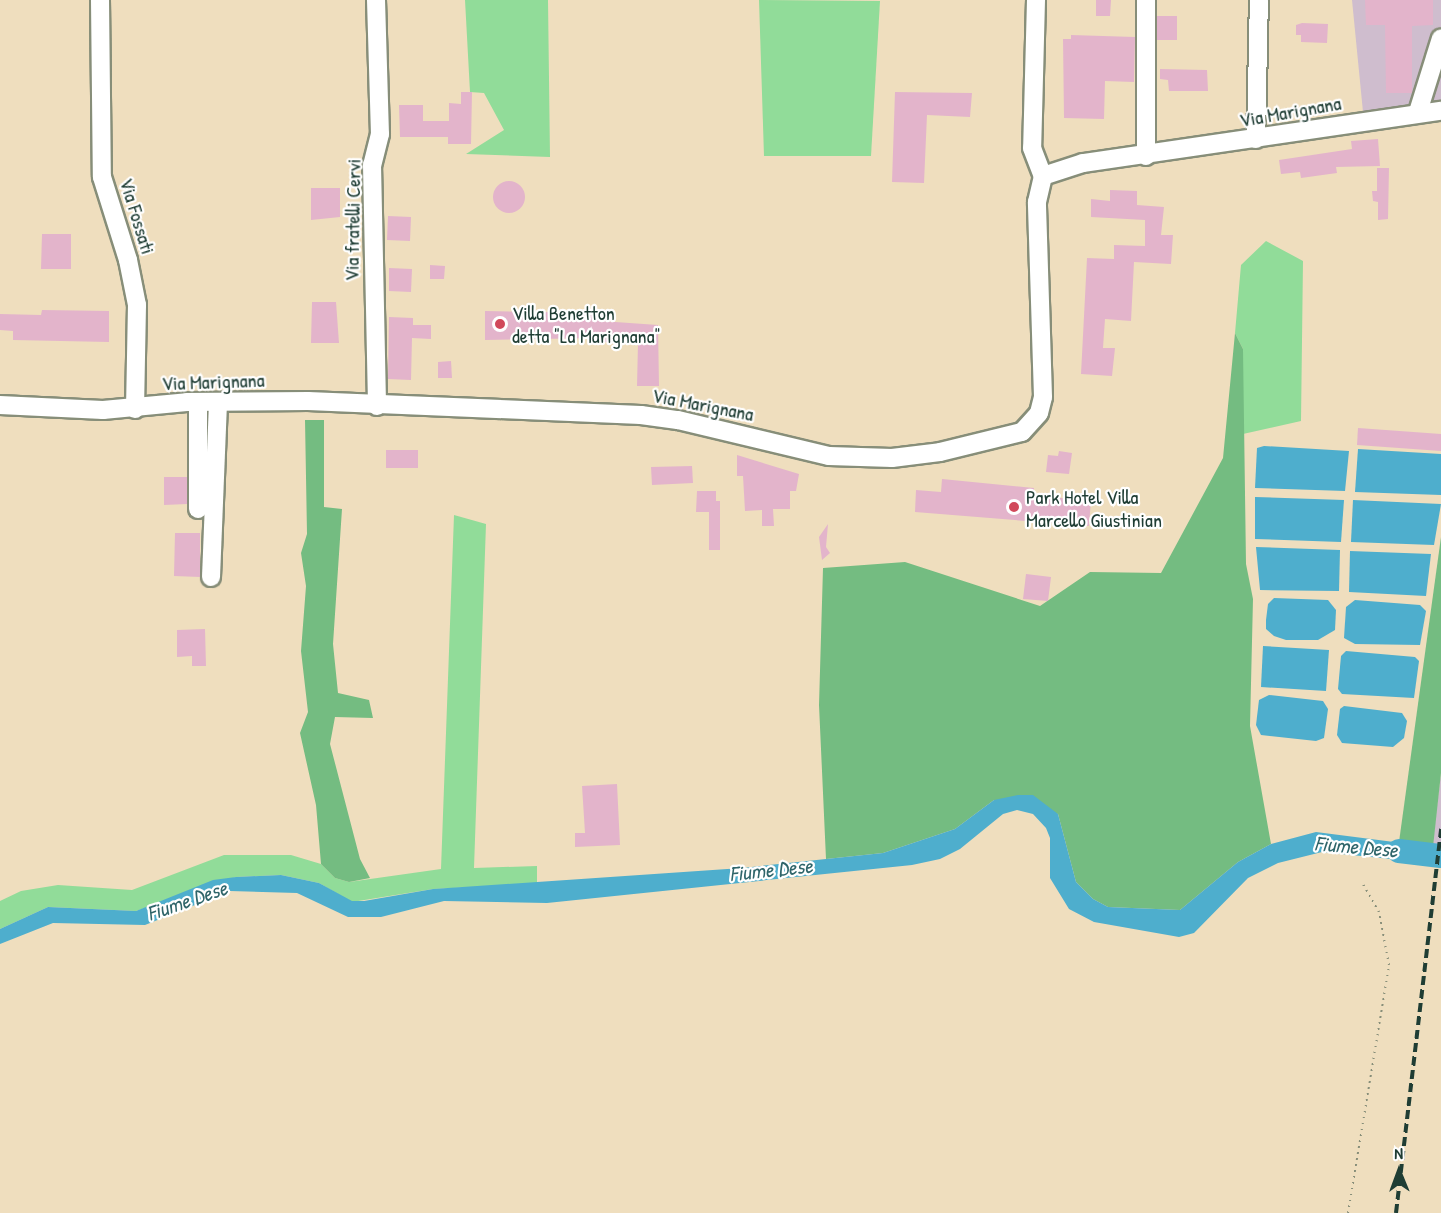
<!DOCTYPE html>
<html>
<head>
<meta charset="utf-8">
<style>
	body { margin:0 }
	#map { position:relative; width:1441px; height:1213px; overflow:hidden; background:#efdebe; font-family:"Patrick Hand",sans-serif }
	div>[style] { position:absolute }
	.industrial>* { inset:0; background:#cfbdce }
	.green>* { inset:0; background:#91dc99 }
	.forest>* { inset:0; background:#74bc81 }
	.water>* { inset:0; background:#4eaecd }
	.river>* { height:24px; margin:-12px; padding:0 12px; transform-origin:12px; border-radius:12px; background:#4eaecd }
	.building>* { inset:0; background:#e3b4cb }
	.round { border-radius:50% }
	.path>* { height:2px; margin-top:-1px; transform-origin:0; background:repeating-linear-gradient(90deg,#878e79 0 1.5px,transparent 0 6px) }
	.roads { filter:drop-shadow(2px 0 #878e79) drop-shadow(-2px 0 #878e79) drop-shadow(0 2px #878e79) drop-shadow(0 -2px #878e79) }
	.minor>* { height:18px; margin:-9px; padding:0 9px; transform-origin:9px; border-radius:9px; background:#fff }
	.rail>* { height:4px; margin-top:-2px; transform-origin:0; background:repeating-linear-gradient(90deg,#1f3d34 0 9px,transparent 0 13.5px) }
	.dots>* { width:16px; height:16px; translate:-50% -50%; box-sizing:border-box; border:3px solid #fff; border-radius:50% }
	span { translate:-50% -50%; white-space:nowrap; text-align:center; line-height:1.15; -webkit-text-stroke:4.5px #fff; paint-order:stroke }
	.street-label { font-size:20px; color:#1f3d34 }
	.poi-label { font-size:20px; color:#1f3d34 }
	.left { translate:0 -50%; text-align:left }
	.water-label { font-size:21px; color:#2f656a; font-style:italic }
	.north { position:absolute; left:1369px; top:1141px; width:60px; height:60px; -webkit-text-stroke:4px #fff; paint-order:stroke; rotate:359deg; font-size:16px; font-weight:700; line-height:24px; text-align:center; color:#1f3d34 }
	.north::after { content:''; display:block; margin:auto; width:21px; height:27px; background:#1f3d34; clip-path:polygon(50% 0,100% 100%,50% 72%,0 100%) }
</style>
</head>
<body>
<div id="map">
	<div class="industrial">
		<div style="clip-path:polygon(1352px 0,1441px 0,1441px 101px,1363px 112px)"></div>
		<div style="clip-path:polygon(1441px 773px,1441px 864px,1430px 863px)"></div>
	</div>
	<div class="green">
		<div style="clip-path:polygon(465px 0,548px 0,550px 157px,466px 154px,504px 130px,484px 93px,470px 92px)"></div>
		<div style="clip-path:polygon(759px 0,880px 1px,871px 156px,764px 156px)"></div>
		<div style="clip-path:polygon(1266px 241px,1303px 261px,1301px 421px,1243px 434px,1243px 349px,1235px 333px,1241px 265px)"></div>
		<div style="clip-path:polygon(454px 515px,486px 524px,474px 868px,537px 866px,537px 884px,433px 889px,352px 902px,319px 883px,281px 875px,236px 877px,136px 911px,48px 907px,0 929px,0 901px,21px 891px,58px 885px,132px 890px,224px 855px,291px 855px,321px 864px,335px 878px,349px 882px,441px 869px)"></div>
	</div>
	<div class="forest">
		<div style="clip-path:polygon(1235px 333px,1243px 349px,1246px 564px,1253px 599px,1250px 726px,1271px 844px,1238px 862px,1180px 910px,1108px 907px,1093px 899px,1076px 882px,1058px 814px,994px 800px,955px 829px,883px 853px,826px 859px,819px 705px,823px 568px,905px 562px,1040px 606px,1090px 572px,1161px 573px,1223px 458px)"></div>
		<div style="clip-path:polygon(305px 420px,324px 420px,324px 507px,342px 509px,333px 644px,338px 693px,369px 700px,373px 718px,335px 717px,330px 744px,360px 859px,370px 878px,349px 882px,335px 878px,321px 864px,316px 805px,300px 733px,308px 712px,301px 651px,306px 586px,301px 553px,307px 534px)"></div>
		<div style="clip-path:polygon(1441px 537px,1441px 773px,1433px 847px,1399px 842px)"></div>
	</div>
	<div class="water">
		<div style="clip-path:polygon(1264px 446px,1349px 451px,1345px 491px,1255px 488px,1257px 448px)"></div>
		<div style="clip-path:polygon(1358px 449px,1441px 454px,1441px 495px,1355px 492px)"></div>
		<div style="clip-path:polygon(1255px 497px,1344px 500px,1341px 542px,1255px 539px)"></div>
		<div style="clip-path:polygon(1353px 500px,1441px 504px,1434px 545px,1351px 542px)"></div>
		<div style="clip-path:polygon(1256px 547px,1340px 550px,1339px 591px,1260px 590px)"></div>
		<div style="clip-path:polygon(1350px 551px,1431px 554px,1426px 596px,1349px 592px)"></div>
		<div style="clip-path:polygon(1274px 598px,1328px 600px,1336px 610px,1335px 630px,1318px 640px,1286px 640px,1274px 636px,1266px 629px,1266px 620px,1268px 604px)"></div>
		<div style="clip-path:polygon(1355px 600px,1420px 605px,1426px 611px,1420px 645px,1355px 644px,1344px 638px,1346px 607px)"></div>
		<div style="clip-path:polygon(1263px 646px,1329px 650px,1326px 691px,1261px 687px)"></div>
		<div style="clip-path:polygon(1346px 651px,1415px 657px,1419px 661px,1414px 698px,1342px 694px,1338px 689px,1341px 656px)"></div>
		<div style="clip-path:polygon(1269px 695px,1323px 701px,1328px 709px,1324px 738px,1316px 741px,1261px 735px,1256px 725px,1259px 700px)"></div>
		<div style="clip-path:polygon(1344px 706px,1402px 713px,1407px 721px,1404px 738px,1393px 747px,1342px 743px,1337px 735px,1340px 709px)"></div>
		<div style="clip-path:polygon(1018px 795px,1033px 795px,1058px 814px,1076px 882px,1093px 899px,1108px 907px,1180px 910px,1238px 862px,1271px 844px,1316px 832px,1433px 847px,1430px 863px,1322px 852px,1278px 863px,1248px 878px,1194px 933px,1179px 937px,1094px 922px,1069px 909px,1050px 878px,1050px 838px,1046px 828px,1033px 814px,1017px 810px,1003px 814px,960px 849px,940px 859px,912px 865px,547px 903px,444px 901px,381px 917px,348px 917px,297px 893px,230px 891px,145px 925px,53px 923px,0 944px,0 929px,48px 907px,136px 911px,213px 880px,236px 877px,281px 875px,319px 883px,352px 901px,364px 901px,433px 889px,742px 868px,883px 853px,955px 829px,994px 800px)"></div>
	</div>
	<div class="river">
		<div style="left:1399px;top:851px;width:42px;rotate:6.8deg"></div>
	</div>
	<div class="building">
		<div style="clip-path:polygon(1096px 0,1111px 0,1110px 16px,1096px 16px)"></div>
		<div style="clip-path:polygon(1365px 0,1433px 0,1433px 25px,1412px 26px,1412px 93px,1386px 93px,1385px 25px,1366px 25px)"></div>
		<div style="clip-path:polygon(1157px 16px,1177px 16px,1177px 40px,1157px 40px)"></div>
		<div style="clip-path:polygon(1302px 23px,1328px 24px,1327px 43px,1301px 42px,1301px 35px,1296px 35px,1296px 25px)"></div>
		<div style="clip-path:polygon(1071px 35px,1135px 37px,1134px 82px,1105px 81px,1104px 119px,1064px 118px,1063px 39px,1071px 39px)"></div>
		<div style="clip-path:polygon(1160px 69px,1207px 70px,1208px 91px,1169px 91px,1168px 80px,1160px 79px)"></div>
		<div style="clip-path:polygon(461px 92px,472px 92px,471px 144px,448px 144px,448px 137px,400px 137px,399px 105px,423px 105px,423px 121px,449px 121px,449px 103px,461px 104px)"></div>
		<div style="clip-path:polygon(895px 92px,972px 93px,970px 117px,927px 115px,924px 183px,892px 182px)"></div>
		<div style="clip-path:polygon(1378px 139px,1380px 166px,1336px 167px,1337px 173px,1301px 178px,1300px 172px,1281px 174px,1279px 160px,1352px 149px,1351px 141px)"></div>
		<div style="clip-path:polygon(1377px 168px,1389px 168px,1388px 219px,1378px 220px,1378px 202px,1373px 201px,1372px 191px,1377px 191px)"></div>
		<div class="round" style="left:493px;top:181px;width:32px;height:32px"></div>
		<div style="clip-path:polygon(311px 188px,340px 188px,340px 217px,311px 220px)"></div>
		<div style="clip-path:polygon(1110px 190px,1137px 191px,1137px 205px,1164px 207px,1161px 235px,1173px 235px,1171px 264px,1134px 262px,1131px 321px,1105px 319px,1103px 348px,1115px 348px,1112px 376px,1081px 374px,1087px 258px,1114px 259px,1114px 245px,1145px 246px,1145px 220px,1091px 217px,1091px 199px,1110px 201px)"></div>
		<div style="clip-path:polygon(388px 216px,411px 217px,410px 241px,387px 240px)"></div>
		<div style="clip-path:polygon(42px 234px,71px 234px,71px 269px,41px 269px)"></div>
		<div style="clip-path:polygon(430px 265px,445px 266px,444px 279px,430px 279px)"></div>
		<div style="clip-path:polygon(389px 268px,412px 269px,411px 292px,389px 291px)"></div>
		<div style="clip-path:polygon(312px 302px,336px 302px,339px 343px,311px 343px)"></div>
		<div style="clip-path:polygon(42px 310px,109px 311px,109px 342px,13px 340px,13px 331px,0 330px,0 314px,41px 315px)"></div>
		<div style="clip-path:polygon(485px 311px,600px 313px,601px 321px,658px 325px,659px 386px,637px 386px,638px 343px,599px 342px,599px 338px,485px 340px)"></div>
		<div style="clip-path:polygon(389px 317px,413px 318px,413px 325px,431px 325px,431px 339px,412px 338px,411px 380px,388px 379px)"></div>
		<div style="clip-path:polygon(451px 361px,452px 378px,438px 378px,438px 362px)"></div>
		<div style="clip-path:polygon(1358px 428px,1441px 434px,1441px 451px,1357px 445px)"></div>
		<div style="clip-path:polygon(386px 450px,418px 450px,418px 468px,386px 468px)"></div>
		<div style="clip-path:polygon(1059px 451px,1072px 453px,1069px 474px,1046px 472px,1048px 455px,1058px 456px)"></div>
		<div style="clip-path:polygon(737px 455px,799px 474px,796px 491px,790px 491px,790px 509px,773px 509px,774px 526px,762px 526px,762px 510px,745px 511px,743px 476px,737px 476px)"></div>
		<div style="clip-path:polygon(692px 466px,693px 483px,652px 485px,651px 467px)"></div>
		<div style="clip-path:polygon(164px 477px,187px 477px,187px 504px,164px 505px)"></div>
		<div style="clip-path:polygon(942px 479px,1034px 488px,1034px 496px,1091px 500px,1089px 526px,915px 512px,916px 490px,941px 492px)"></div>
		<div style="clip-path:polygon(697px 491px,716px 491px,716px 501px,720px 501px,720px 550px,709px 550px,709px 512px,696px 512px)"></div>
		<div style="clip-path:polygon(828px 524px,826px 547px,830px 553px,822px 560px,819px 537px)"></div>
		<div style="clip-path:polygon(175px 533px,200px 533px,200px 577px,174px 576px)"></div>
		<div style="clip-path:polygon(1026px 574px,1051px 577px,1048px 601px,1023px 599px)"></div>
		<div style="clip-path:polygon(205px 629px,206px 666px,192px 666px,192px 656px,177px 657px,177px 630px)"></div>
		<div style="clip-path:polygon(617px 784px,620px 845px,575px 847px,575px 833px,585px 833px,582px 786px)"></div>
	</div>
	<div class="path">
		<div style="left:1348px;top:1213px;width:251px;rotate:-80.6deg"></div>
		<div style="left:1389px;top:965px;width:54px;rotate:-100.7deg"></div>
		<div style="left:1379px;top:912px;width:32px;rotate:-120deg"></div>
	</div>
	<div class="roads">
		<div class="minor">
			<div style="left:100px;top:0;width:177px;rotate:89.4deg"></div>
			<div style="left:102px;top:177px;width:87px;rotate:72.6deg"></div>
			<div style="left:128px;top:260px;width:46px;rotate:78.7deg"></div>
			<div style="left:137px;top:305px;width:104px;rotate:91.1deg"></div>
			<div style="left:376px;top:0;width:134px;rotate:88.3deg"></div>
			<div style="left:380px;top:134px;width:32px;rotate:104deg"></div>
			<div style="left:372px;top:165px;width:241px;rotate:88.8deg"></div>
			<div style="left:1036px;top:0;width:148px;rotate:91.5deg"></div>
			<div style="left:1032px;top:148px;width:30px;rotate:69deg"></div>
			<div style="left:1418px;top:112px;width:77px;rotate:-72.7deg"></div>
			<div style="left:1256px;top:139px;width:139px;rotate:-88.8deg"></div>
			<div style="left:1146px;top:156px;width:156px;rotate:-90deg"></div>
			<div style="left:198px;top:402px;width:107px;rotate:90deg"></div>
			<div style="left:0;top:405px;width:103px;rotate:2.8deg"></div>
			<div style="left:103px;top:410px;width:84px;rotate:-5.4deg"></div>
			<div style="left:187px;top:402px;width:121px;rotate:-0.5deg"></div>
			<div style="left:308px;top:401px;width:333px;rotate:2.4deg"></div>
			<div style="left:641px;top:415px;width:37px;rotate:8deg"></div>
			<div style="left:678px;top:420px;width:155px;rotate:13.4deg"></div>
			<div style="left:829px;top:456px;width:63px;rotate:1.8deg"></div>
			<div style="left:892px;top:458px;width:48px;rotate:-7.1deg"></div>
			<div style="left:940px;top:452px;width:84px;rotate:-13.7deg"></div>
			<div style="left:1022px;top:432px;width:25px;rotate:-48deg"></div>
			<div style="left:1039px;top:413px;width:16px;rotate:-76deg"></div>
			<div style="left:1043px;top:397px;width:195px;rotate:-91.8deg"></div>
			<div style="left:1037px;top:202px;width:27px;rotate:-77deg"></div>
			<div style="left:1043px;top:176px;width:42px;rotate:-18deg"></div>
			<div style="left:1083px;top:163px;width:362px;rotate:-8.3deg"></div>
			<div style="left:211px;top:577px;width:175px;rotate:-87.7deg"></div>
		</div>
	</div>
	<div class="rail">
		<div style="left:1396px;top:1213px;width:387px;rotate:-83.3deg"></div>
	</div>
	<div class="dots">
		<div style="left:500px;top:324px;background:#d1495b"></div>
		<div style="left:1014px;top:507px;background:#d1495b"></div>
	</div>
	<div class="street-label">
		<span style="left:1290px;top:111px;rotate:-10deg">Via Marignana</span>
		<span style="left:138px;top:216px;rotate:73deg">Via Fossati</span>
		<span style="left:352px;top:220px;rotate:-89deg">Via fratelli Cervi</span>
		<span style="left:213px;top:381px;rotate:-2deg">Via Marignana</span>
		<span style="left:703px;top:404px;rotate:11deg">Via Marignana</span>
	</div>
	<div class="poi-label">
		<span class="left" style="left:512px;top:324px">Villa Benetton<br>detta "La Marignana"</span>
		<span class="left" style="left:1026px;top:508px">Park Hotel Villa<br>Marcello Giustinian</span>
	</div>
	<div class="water-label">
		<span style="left:1356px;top:847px;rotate:5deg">Fiume Dese</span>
		<span style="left:771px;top:870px;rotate:-6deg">Fiume Dese</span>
		<span style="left:187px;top:901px;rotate:-19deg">Fiume Dese</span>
	</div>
	<div class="north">N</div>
</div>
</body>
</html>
